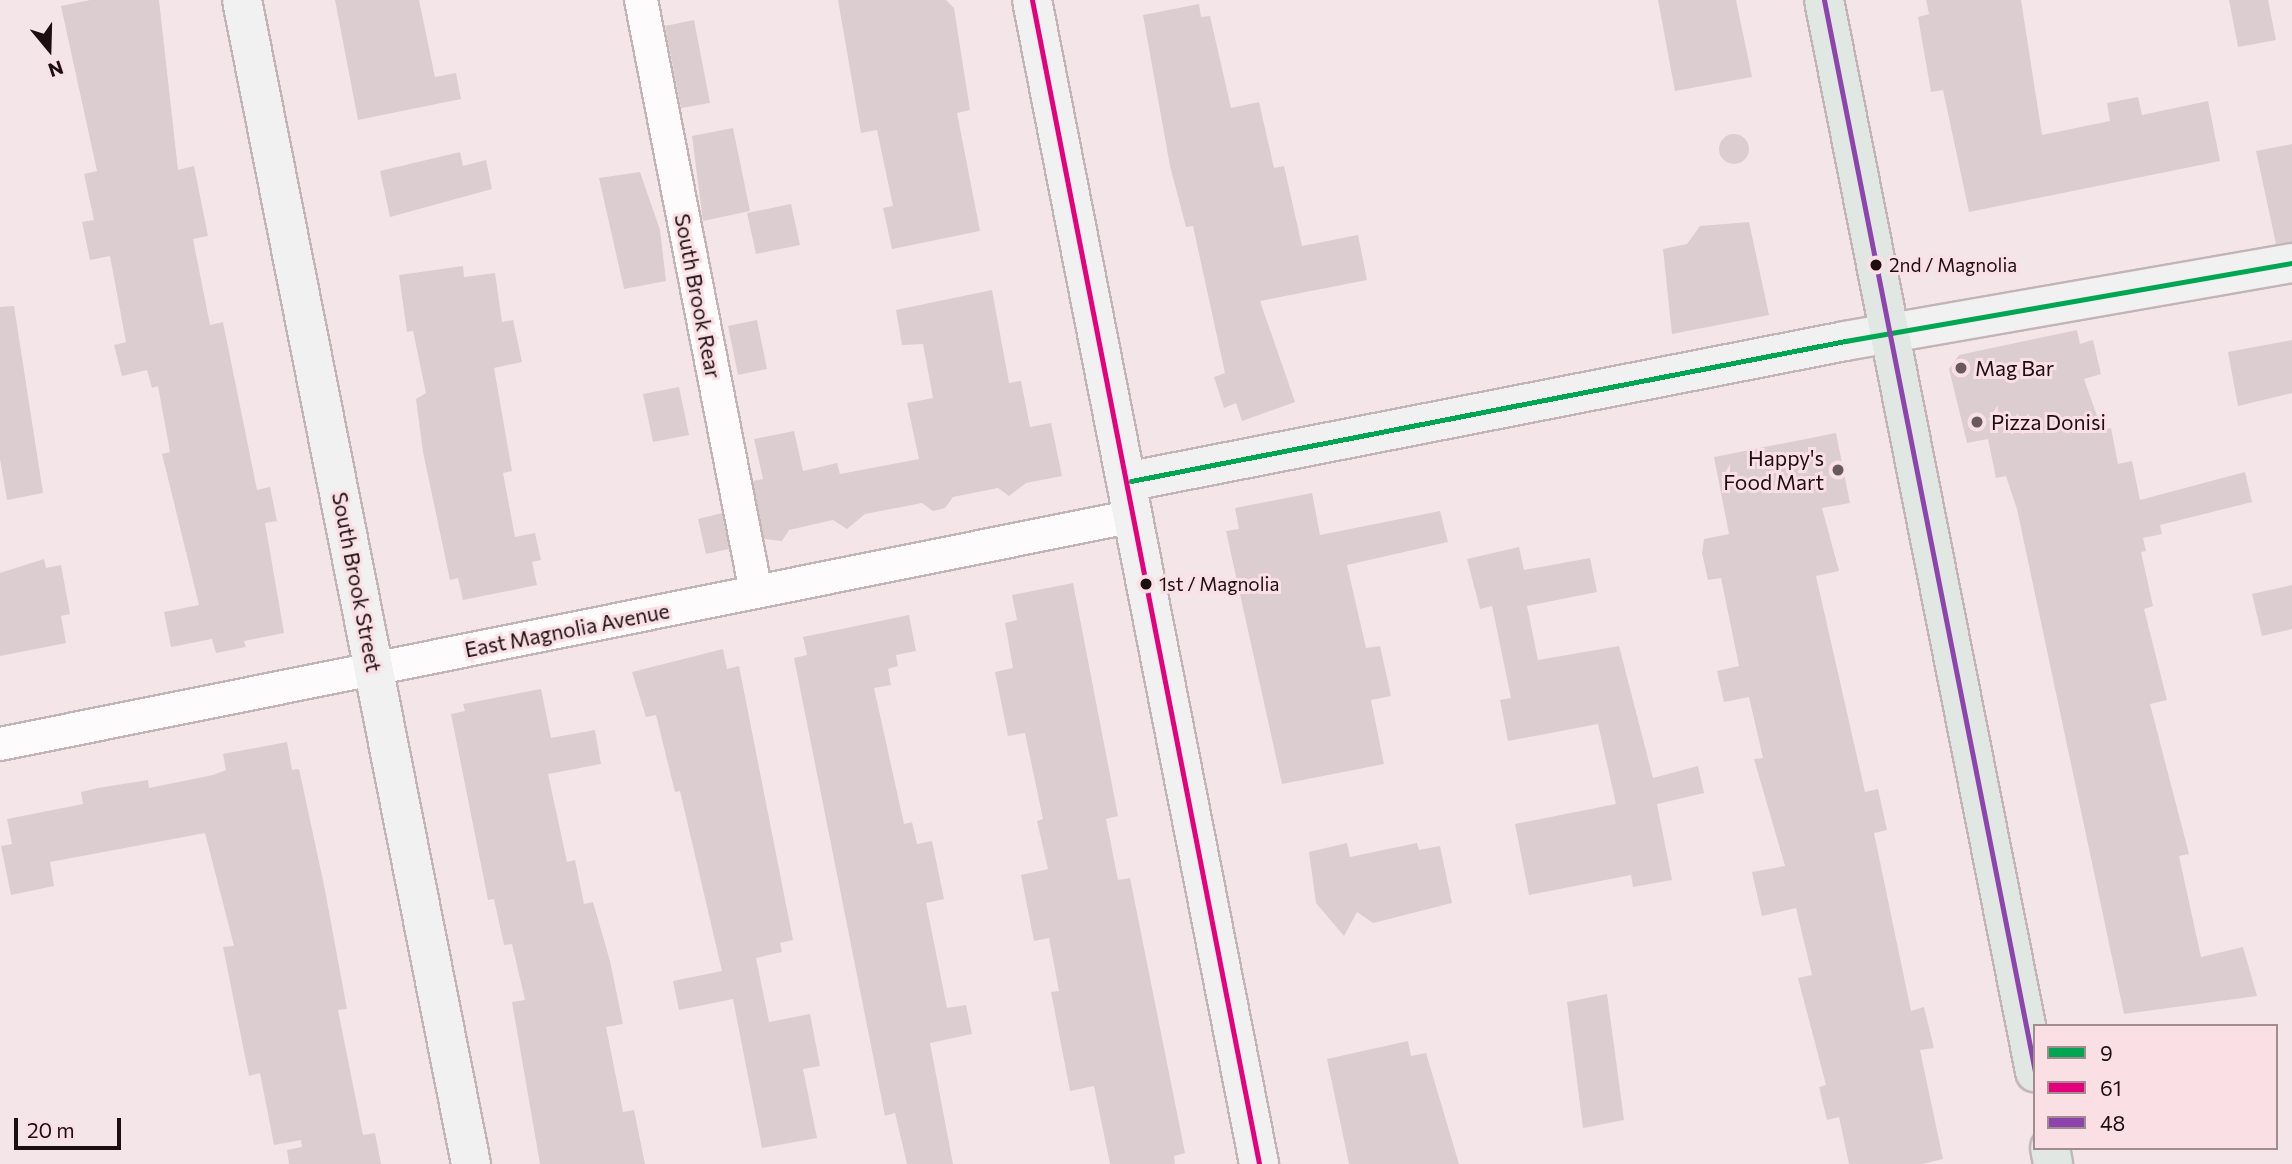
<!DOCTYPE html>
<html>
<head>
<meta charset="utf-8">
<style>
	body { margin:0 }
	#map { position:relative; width:2292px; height:1164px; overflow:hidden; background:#f4e6e8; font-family:Commissioner,sans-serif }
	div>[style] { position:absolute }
	.building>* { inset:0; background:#dccdd0 }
	.round { border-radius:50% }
	.roads { filter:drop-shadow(2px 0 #c3b5b7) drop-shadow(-2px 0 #c3b5b7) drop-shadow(0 2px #c3b5b7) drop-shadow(0 -2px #c3b5b7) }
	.street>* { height:32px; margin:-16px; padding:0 16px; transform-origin:16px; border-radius:16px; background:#fdfbfc }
	.secondary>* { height:38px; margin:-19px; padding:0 19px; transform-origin:19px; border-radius:19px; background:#f0f1f0 }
	.primary>* { height:38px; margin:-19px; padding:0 19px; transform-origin:19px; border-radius:19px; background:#e1e7e3 }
	.bus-1>* { height:5px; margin:-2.5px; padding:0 2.5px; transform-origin:2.5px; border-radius:2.5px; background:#00a651 }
	.bus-2>* { height:5px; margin:-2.5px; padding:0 2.5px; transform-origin:2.5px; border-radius:2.5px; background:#e5007d }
	.bus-3>* { height:5px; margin:-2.5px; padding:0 2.5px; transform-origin:2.5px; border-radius:2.5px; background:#8e44ad }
	.dots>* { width:19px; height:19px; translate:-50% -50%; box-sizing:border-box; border:4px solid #fae0e4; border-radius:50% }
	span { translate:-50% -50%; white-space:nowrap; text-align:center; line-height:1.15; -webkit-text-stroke:6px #fae0e4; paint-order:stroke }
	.bus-label { font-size:19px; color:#1c0e11 }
	.left { translate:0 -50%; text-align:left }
	.street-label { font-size:21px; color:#1c0e11 }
	.poi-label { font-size:21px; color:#1c0e11 }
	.right { translate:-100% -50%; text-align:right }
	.legend { position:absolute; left:2033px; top:1024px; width:245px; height:126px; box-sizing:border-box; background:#fae0e4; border:2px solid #a18c90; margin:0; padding:9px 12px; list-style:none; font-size:21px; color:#1c0e11 }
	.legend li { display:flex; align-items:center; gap:14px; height:35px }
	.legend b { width:35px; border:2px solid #a18c90 }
	.north { position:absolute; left:14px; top:14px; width:70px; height:70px; -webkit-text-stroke:5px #fae0e4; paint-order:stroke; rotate:161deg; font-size:19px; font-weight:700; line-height:28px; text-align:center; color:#1c0e11 }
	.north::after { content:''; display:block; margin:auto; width:24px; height:32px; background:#1c0e11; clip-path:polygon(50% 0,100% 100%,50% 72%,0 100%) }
	.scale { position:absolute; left:14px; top:1118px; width:107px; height:32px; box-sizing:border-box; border:4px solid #1c0e11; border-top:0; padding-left:9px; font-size:21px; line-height:24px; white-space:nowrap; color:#1c0e11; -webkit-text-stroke:5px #fae0e4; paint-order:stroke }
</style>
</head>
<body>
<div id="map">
	<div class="building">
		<div style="clip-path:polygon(90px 0,159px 0,178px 170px,194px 166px,208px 236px,193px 239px,210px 325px,223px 322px,257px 490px,270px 487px,277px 521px,265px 523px,284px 633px,244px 641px,246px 647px,216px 653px,212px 639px,171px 647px,164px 612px,199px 605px,162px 454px,170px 452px,158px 386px,152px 388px,147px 370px,122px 376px,114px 345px,126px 342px,110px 256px,90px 260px,82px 222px,94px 220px,84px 174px,97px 171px,61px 6px)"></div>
		<div style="clip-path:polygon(335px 0,419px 0,435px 77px,456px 73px,461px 99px,358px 120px)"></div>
		<div style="clip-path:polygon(838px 0,946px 0,954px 8px,970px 110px,957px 113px,980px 231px,892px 249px,883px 208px,893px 206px,877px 130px,861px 133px)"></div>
		<div style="clip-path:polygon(1658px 0,1736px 0,1752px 77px,1675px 91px)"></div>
		<div style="clip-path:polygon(1926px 0,2021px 0,2042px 135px,2110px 121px,2107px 103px,2138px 97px,2142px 115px,2208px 101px,2220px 161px,1969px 212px,1943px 90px,1931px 92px,1918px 17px,1929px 14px)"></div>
		<div style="clip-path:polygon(2229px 0,2268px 0,2276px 40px,2238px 47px)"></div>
		<div style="clip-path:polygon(1199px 4px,1201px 17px,1210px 16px,1231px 108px,1259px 102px,1274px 168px,1284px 166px,1302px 246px,1358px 235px,1367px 280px,1260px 301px,1295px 402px,1242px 421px,1236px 403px,1224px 408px,1214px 377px,1225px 373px,1193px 226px,1186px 227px,1170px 166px,1143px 15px)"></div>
		<div style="clip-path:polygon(694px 20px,710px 103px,681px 108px,665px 26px)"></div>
		<div style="clip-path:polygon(733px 128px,750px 211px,703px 221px,692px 136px)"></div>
		<div class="round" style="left:1719px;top:134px;width:30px;height:30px"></div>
		<div style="clip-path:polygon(2292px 144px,2292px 242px,2276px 244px,2256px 151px)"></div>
		<div style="clip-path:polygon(460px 152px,463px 166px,486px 160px,492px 189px,390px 217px,380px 171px)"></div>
		<div style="clip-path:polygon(640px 172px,660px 230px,666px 281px,624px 289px,599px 178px)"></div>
		<div style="clip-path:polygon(791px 204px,800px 245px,756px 254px,747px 213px)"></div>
		<div style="clip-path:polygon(1749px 222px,1769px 315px,1672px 334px,1663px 249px,1687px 244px,1700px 226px)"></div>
		<div style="clip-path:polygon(463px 266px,464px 277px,495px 273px,502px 322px,513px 320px,522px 362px,494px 368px,512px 471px,503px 473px,515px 537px,535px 533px,541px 560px,532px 562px,537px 585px,463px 600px,458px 578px,450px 580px,423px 452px,416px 399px,426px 393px,413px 331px,407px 332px,399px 275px)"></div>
		<div style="clip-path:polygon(992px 290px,1009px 383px,1021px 381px,1030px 427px,1051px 423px,1062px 476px,1026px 483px,1009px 496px,998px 488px,953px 497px,945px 508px,933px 511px,922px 503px,865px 514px,847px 529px,833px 520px,789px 530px,782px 541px,764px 539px,753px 481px,763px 479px,754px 439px,794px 431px,803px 471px,837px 463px,840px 474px,919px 459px,907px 403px,933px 398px,923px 344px,902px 345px,896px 310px)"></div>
		<div style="clip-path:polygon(14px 306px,43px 493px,7px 500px,0 459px,0 307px)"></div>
		<div style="clip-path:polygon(757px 320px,767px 369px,738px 375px,728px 326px)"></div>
		<div style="clip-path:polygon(2077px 330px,2080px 344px,2093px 340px,2101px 374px,2084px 379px,2102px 430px,2111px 428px,2118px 464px,2132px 461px,2140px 500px,2245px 472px,2252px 502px,2160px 525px,2162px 534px,2143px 538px,2146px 551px,2141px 552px,2153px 606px,2144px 609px,2167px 700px,2150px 704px,2189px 854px,2179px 856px,2201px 957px,2243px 947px,2257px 996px,2124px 1014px,2017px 509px,2006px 476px,1996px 478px,1988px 439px,1967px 443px,1949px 369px,1959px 355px)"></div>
		<div style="clip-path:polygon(2292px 340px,2292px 393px,2238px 406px,2228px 352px)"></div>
		<div style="clip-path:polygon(679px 387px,689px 435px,653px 442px,643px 394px)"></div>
		<div style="clip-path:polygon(1836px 433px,1850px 503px,1822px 508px,1839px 571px,1816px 576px,1865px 792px,1878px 789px,1887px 830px,1874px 833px,1911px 1011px,1924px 1007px,1934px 1048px,1920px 1050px,1943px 1159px,1922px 1164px,1849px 1164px,1839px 1117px,1827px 1120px,1819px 1087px,1826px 1085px,1798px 978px,1812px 975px,1796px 908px,1762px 916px,1752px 872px,1785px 866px,1754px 759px,1763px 758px,1749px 697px,1724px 702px,1717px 671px,1739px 666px,1721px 578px,1708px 580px,1702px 553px,1704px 539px,1729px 534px,1714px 457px)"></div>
		<div style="clip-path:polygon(1312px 493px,1320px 535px,1440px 511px,1448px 542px,1347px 565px,1366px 648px,1380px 646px,1391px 696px,1371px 700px,1384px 764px,1282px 784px,1226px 531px,1239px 529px,1235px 508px)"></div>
		<div style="clip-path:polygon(722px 513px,729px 549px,706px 554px,698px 519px)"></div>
		<div style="clip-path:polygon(1519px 547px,1524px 570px,1590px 558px,1597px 592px,1527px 606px,1538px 660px,1619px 646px,1653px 778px,1698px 766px,1704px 793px,1657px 804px,1672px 880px,1633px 887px,1631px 875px,1529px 895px,1515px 824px,1616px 804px,1598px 724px,1508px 741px,1500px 700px,1511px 698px,1492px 606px,1480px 609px,1467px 559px)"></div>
		<div style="clip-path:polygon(44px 559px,46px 568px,61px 565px,70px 614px,61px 616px,66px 643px,0 656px,0 573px)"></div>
		<div style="clip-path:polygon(1073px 583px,1118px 816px,1106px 819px,1118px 880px,1130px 878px,1185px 1153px,1174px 1156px,1175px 1164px,1110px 1164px,1094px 1086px,1070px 1091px,1051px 992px,1059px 991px,1049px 938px,1034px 941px,1021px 875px,1048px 869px,1037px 821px,1043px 819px,1025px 733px,1008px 736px,995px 672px,1013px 668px,1005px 623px,1017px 620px,1012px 595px)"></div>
		<div style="clip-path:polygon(2292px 585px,2292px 629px,2262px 636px,2252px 594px)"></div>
		<div style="clip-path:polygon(909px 615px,916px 651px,896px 655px,898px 666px,888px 669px,891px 685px,874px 688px,904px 824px,912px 822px,917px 844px,932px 841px,944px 899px,926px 903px,947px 1008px,966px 1005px,972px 1034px,930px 1043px,953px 1164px,907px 1164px,895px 1113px,885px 1116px,794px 658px,807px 655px,803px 637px)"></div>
		<div style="clip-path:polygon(723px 649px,727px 669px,739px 666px,793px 940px,780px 943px,782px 952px,756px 958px,769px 1022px,810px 1014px,820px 1066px,803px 1069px,817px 1138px,762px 1148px,733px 999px,679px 1010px,673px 981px,722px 971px,680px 791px,675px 792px,656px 715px,646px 717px,632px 672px)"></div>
		<div style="clip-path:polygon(541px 689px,551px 738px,595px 730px,601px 764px,548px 774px,567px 862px,575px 860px,584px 904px,593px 902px,610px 961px,623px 1024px,606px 1027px,623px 1112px,634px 1110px,645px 1164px,540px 1164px,512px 1002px,525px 1000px,512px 944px,504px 945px,494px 899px,488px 900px,451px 714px,465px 711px,463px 704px)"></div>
		<div style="clip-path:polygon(287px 742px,292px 770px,299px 769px,324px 885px,347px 1009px,338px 1010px,363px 1135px,375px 1133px,381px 1164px,289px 1164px,287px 1150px,302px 1147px,301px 1140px,274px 1145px,260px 1073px,249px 1076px,223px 947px,234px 946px,205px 833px,50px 862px,54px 886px,11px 895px,1px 846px,12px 844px,7px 819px,83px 804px,81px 792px,98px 788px,148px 780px,149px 788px,213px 775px,226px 770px,223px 754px)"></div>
		<div style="clip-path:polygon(1347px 843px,1350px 857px,1417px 843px,1419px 850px,1440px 846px,1452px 903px,1373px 923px,1357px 912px,1344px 936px,1316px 903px,1309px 852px)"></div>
		<div style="clip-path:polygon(1607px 994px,1624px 1120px,1583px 1128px,1567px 1002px)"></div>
		<div style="clip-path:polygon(1408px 1041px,1411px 1056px,1426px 1053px,1459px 1164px,1349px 1164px,1327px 1059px)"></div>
	</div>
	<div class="roads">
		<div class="street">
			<div style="left:641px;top:0;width:603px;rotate:79.01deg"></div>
			<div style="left:0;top:744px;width:1157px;rotate:-11.37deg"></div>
		</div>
		<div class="secondary">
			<div style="left:242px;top:0;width:1186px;rotate:78.87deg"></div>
			<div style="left:1032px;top:0;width:1186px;rotate:78.96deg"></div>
			<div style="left:1131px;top:481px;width:728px;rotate:-11.09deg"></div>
			<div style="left:1845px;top:341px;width:454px;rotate:-9.9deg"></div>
		</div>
		<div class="primary">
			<div style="left:1824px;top:0;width:1093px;rotate:78.86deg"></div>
			<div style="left:2050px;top:1148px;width:16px;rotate:79deg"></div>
		</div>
	</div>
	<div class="bus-1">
		<div style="left:1131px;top:481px;width:728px;rotate:-11.09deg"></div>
		<div style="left:1845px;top:341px;width:454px;rotate:-9.9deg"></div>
	</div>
	<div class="bus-2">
		<div style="left:1032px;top:0;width:1186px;rotate:78.96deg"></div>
	</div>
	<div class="bus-3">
		<div style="left:1824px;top:0;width:1093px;rotate:78.86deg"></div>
	</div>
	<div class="dots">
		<div style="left:1876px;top:265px;background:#1c0e11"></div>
		<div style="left:1961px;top:368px;background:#685a5c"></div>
		<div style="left:1977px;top:422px;background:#685a5c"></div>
		<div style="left:1838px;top:470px;background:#685a5c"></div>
		<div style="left:1146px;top:584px;background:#1c0e11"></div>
	</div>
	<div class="bus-label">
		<span class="left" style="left:1889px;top:265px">2nd / Magnolia</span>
		<span class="left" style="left:1159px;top:584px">1st / Magnolia</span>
	</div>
	<div class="street-label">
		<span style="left:698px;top:296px;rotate:79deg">South Brook Rear</span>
		<span style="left:357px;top:582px;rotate:79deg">South Brook Street</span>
		<span style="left:567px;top:630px;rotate:-11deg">East Magnolia Avenue</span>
	</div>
	<div class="poi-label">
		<span class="left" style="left:1975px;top:368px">Mag Bar</span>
		<span class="left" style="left:1991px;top:422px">Pizza Donisi</span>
		<span class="right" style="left:1824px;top:470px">Happy's<br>Food Mart</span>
	</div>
	<ul class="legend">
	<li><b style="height:9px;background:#00a651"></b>9</li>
	<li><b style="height:9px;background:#e5007d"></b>61</li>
	<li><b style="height:9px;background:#8e44ad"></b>48</li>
	</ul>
	<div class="north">N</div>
	<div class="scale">20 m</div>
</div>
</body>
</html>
